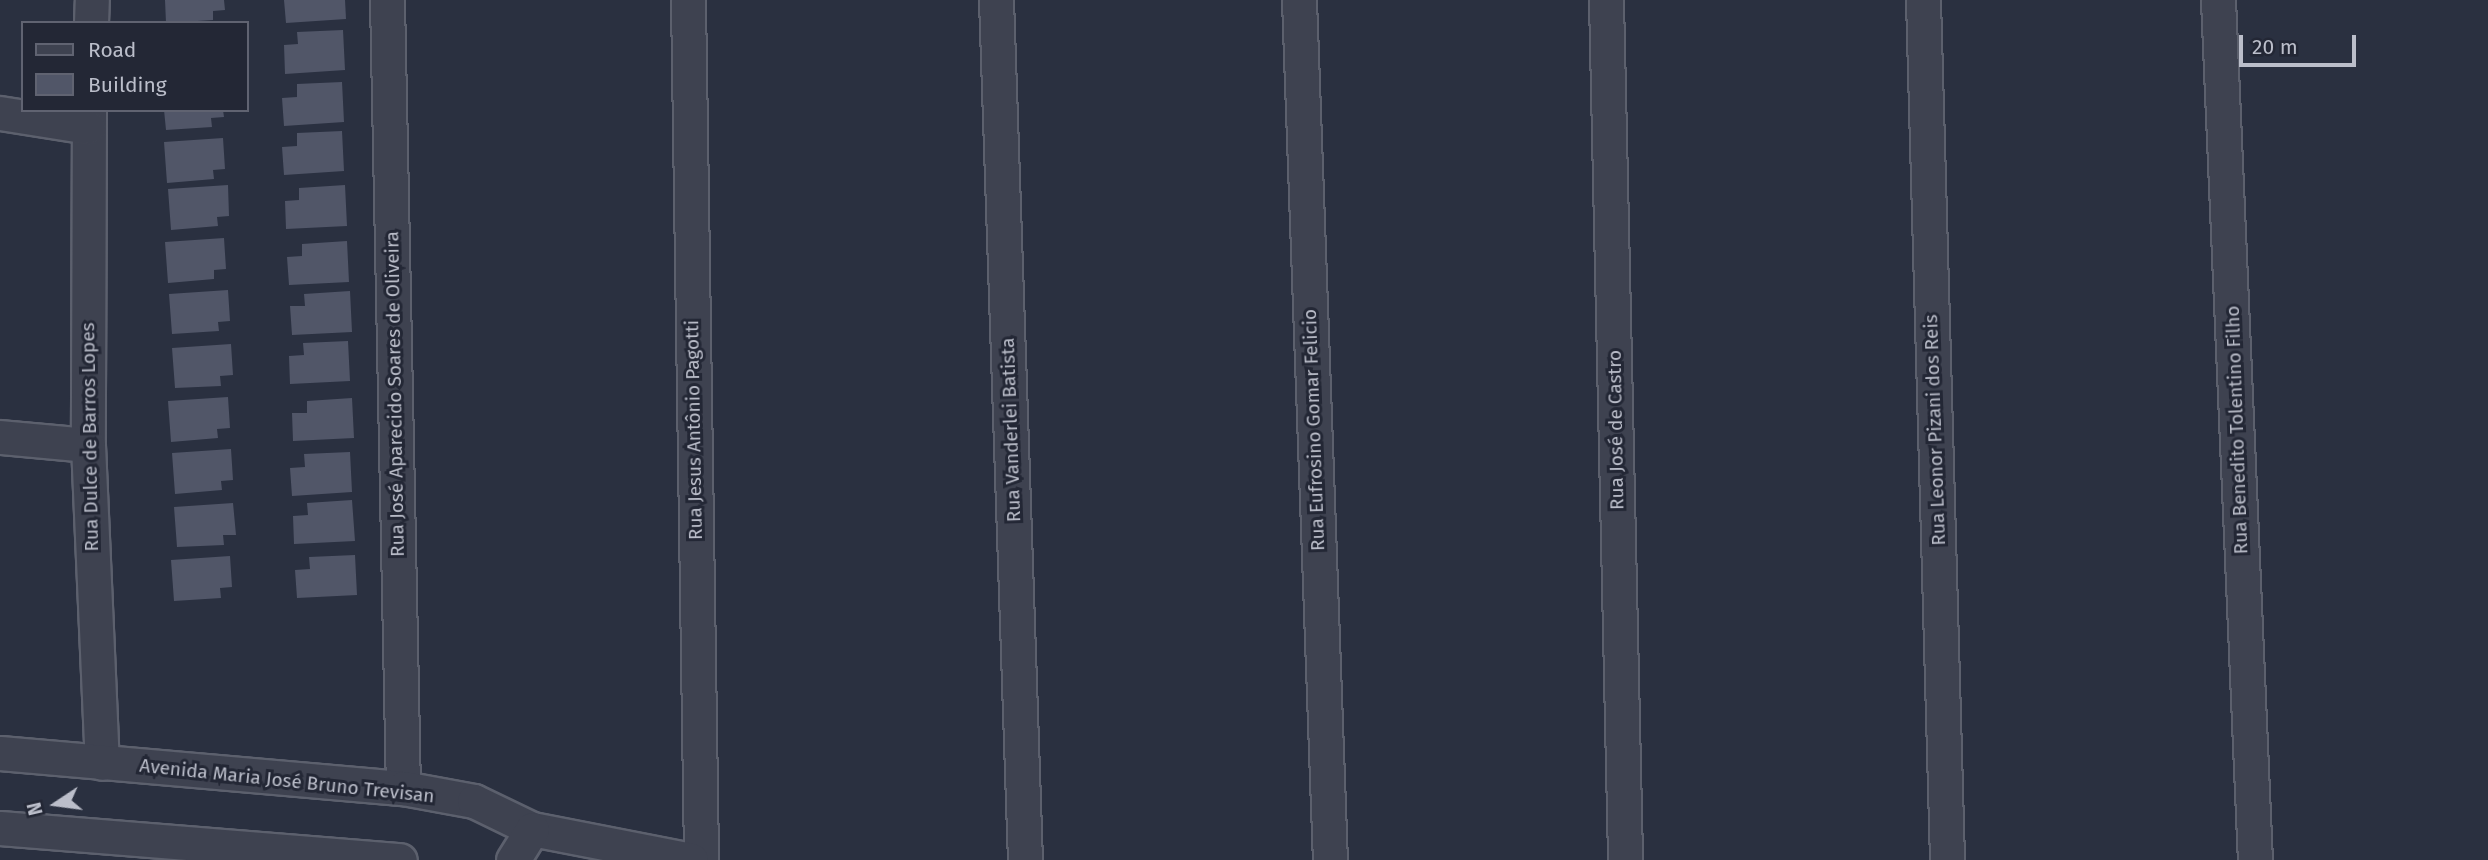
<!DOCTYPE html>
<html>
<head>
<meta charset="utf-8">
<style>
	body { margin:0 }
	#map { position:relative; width:2488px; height:860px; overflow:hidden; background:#2a3040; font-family:"Fira Sans",sans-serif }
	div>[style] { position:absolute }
	.building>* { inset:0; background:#515668 }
	.roads { filter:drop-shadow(2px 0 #5c606d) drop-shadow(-2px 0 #5c606d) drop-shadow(0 2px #5c606d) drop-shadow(0 -2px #5c606d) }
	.minor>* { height:33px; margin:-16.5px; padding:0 16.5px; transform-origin:16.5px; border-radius:16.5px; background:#3e4250 }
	span { translate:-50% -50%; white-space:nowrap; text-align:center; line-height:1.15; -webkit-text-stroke:6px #232735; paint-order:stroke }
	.street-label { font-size:19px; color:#bbbeca }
	.legend { position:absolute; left:21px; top:21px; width:228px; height:91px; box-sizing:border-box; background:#232735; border:2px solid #606371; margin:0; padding:9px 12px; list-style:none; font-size:21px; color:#bbbeca }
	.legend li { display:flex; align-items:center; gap:14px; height:35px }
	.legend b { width:35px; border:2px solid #606371 }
	.north { position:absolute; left:21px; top:769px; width:70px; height:70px; -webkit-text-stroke:5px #232735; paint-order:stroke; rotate:257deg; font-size:19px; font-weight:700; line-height:28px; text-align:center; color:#bbbeca }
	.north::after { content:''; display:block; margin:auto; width:24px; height:32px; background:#bbbeca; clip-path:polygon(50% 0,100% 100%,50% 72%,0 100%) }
	.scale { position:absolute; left:2239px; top:35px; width:117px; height:32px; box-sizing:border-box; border:4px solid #bbbeca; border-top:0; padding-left:9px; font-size:21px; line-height:24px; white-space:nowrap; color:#bbbeca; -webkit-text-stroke:5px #232735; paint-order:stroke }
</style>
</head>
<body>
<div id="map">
	<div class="building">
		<div style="clip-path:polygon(165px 0,224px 0,225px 10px,213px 11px,213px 20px,166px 23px)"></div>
		<div style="clip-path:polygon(284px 0,345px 0,346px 19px,286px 23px)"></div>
		<div style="clip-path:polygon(343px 30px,345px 70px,285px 74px,284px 45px,298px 44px,297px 32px)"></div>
		<div style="clip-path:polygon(342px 82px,344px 122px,284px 126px,282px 98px,297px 97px,297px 84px)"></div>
		<div style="clip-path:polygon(164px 110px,223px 110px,224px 117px,211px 118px,212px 127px,166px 130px)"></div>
		<div style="clip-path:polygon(342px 131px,344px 171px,284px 175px,282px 147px,297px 146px,297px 133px)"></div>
		<div style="clip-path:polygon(223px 138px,225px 169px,213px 170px,214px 179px,167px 183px,164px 142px)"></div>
		<div style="clip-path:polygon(228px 185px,229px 216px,217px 217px,218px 226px,171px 230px,168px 189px)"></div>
		<div style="clip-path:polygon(345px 185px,347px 226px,286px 229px,285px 201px,299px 200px,299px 188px)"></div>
		<div style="clip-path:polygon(224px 238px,226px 269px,214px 270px,214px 279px,168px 283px,165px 242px)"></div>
		<div style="clip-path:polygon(347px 241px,349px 282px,289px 285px,287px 257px,302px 256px,302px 244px)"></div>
		<div style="clip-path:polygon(228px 290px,230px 321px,218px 322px,219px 331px,172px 334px,169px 294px)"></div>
		<div style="clip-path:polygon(350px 291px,352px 332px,292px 335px,290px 306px,305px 306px,304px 294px)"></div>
		<div style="clip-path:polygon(348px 341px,350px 381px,290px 384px,289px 356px,304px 355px,303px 343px)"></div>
		<div style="clip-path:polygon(231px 344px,233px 375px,220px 376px,221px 386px,175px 388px,172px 348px)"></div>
		<div style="clip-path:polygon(228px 397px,230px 428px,217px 429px,218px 438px,171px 442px,168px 401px)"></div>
		<div style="clip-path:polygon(352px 398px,354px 438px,293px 441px,292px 413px,307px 413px,307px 401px)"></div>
		<div style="clip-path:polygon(231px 449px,233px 480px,221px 481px,222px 490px,175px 494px,172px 453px)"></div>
		<div style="clip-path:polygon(350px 452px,352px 492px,292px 496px,290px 468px,305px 467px,304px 454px)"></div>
		<div style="clip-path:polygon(352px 500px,355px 541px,294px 544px,293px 516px,308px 515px,307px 503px)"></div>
		<div style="clip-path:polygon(233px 503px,236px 535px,223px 535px,224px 545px,177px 547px,174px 507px)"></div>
		<div style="clip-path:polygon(355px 555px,357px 595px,297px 598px,295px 570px,310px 569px,309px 557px)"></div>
		<div style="clip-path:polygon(230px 556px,232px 587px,220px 588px,221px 598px,174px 601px,171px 560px)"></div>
	</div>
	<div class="roads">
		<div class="minor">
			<div style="left:387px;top:0;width:788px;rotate:88.84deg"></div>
			<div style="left:688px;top:0;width:860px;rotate:89.13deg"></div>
			<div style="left:996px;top:0;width:860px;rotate:88.07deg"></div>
			<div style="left:1299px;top:0;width:861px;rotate:87.94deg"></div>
			<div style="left:1606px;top:0;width:860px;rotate:88.73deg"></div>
			<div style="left:1923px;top:0;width:860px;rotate:88.4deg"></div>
			<div style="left:2218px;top:0;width:861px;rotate:87.54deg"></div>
			<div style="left:91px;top:23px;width:23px;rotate:-88deg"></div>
			<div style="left:89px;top:110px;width:335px;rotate:90.2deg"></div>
			<div style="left:88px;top:445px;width:318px;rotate:87.5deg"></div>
			<div style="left:0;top:113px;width:89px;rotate:9deg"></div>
			<div style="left:0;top:437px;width:88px;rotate:5.2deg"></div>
			<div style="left:0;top:753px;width:405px;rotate:5deg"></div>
			<div style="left:403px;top:788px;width:72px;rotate:10.4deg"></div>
			<div style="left:474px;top:801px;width:64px;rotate:25.8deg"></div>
			<div style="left:532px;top:829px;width:162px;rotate:11deg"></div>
			<div style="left:0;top:828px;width:401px;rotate:4.6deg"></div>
			<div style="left:513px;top:860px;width:36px;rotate:-58deg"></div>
		</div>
	</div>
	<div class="street-label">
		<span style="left:395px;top:394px;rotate:-91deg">Rua José Aparecido Soares de Oliveira</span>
		<span style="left:694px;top:430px;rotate:-91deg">Rua Jesus Antônio Pagotti</span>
		<span style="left:1011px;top:430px;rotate:-92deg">Rua Vanderlei Batista</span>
		<span style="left:1314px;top:430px;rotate:-92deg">Rua Eufrosino Gomar Felicio</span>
		<span style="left:1616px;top:430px;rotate:-91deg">Rua José de Castro</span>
		<span style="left:1935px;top:430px;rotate:-92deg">Rua Leonor Pizani dos Reis</span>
		<span style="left:2237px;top:430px;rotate:-92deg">Rua Benedito Tolentino Filho</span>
		<span style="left:90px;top:437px;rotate:-91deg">Rua Dulce de Barros Lopes</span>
		<span style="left:287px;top:781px;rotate:6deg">Avenida Maria José Bruno Trevisan</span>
	</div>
	<ul class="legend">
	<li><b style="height:9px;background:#3e4250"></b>Road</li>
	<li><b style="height:19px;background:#515668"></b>Building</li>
	</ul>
	<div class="north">N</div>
	<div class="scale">20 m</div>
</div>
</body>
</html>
